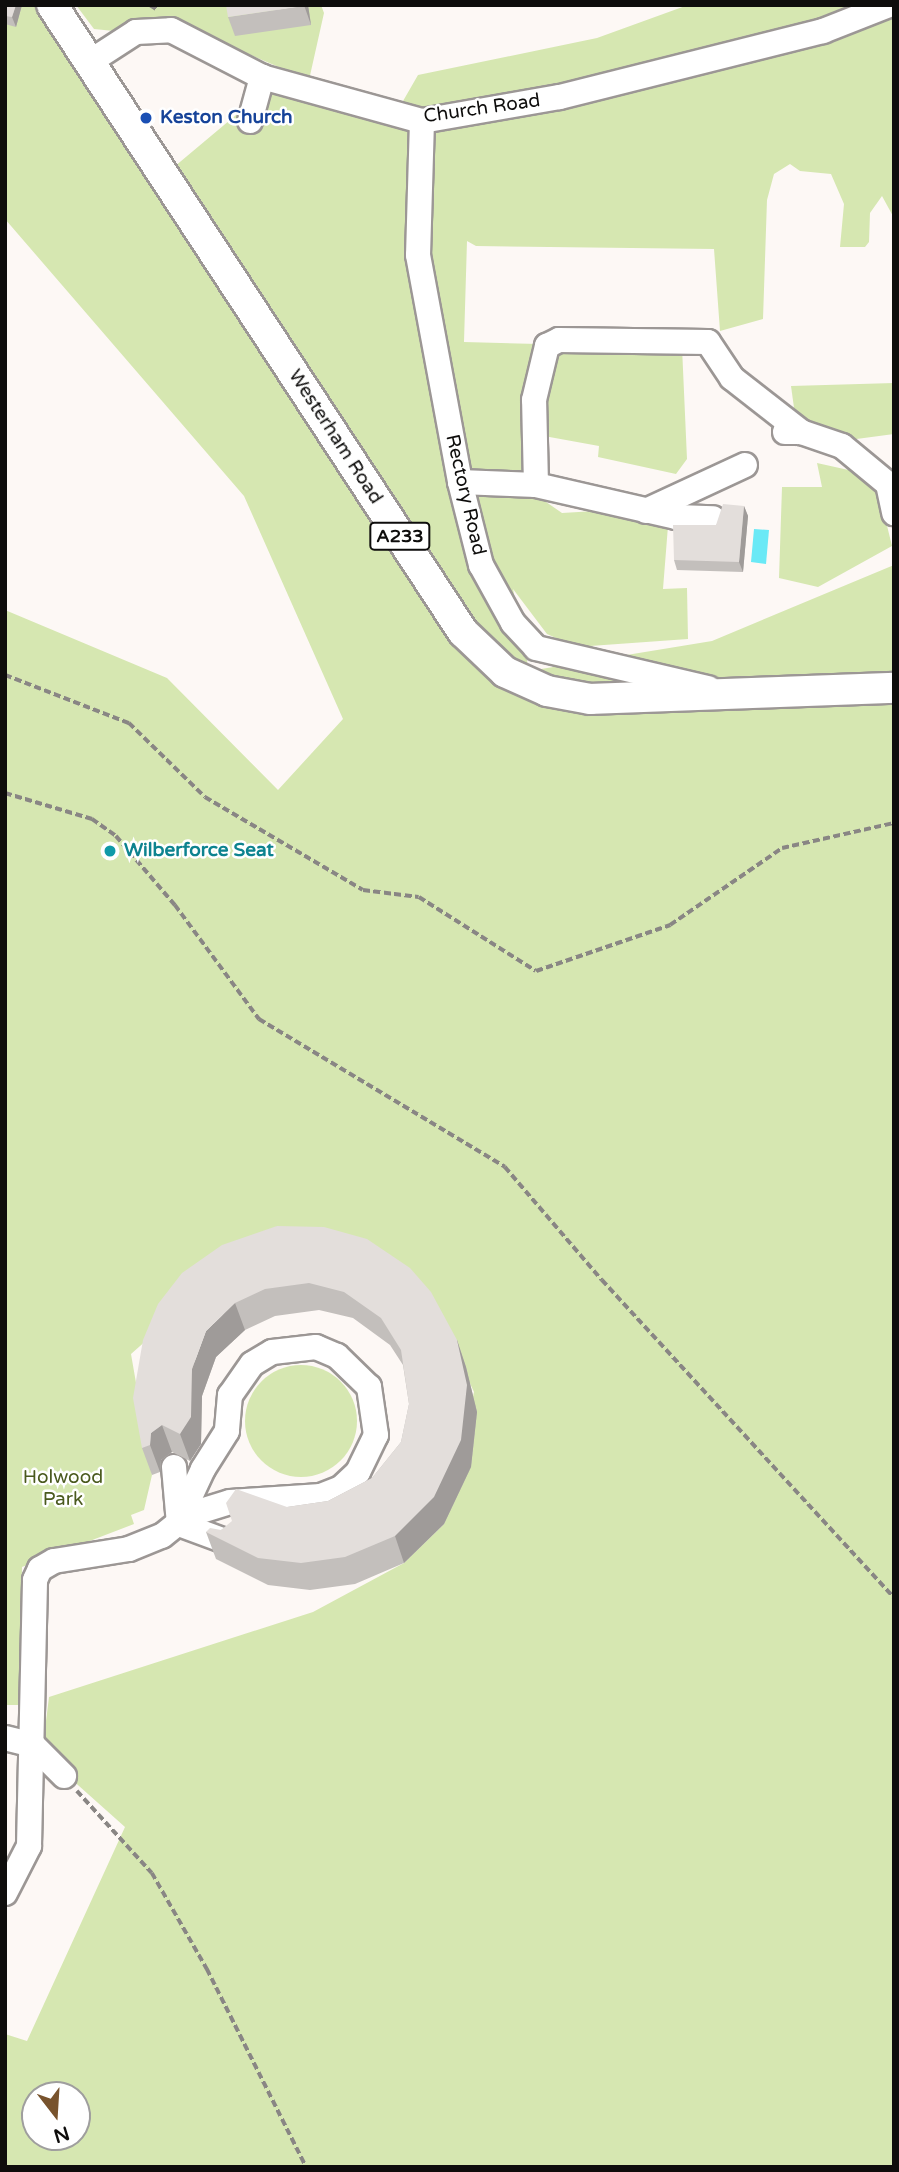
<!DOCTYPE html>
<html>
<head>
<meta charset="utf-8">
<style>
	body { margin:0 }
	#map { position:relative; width:899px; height:2172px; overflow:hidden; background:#fdf8f5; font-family:"Varela Round",sans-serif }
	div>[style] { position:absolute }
	.green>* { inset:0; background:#d6e7b1 }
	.round { border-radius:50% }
	.water>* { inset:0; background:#6ae9f6 }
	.path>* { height:3.5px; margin-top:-1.75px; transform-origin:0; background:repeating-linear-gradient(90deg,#898684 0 7px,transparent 0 10.5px) }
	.roads { filter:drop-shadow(2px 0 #9c9795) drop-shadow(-2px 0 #9c9795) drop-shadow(0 2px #9c9795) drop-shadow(0 -2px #9c9795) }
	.minor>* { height:24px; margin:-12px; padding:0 12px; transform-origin:12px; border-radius:12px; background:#fff }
	.major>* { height:30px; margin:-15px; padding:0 15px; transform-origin:15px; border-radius:15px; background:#fff }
	.wall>* { inset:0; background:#c3bfbc }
	.shaded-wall>* { inset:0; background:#9f9b99 }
	.building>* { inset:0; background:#e3dedb }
	.dots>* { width:19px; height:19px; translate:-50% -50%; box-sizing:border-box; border:4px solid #fff; border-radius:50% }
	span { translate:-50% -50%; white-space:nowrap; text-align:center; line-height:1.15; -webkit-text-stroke:5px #fff; paint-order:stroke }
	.shield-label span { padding:2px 5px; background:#fff; border:2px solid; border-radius:5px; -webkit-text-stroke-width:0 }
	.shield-label { font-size:18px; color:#0e0d0c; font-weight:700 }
	.street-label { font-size:19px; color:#0e0d0c }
	.transit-label { font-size:19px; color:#164399; font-weight:700 }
	.left { translate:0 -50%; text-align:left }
	.culture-label { font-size:19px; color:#0d838f; font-weight:700 }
	.park-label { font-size:19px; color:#4a5a1e }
	.frame { position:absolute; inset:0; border:7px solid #0e0d0c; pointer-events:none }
	.north { position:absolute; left:21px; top:2081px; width:70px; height:70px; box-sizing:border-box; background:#fff; border:2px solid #9f9e9e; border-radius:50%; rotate:163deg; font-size:19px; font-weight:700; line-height:28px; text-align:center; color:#0e0d0c }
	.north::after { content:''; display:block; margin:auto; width:24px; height:32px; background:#78532d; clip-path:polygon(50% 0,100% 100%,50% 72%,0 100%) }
</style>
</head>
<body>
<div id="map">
	<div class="green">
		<div style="clip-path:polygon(evenodd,5px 5px,46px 5px,168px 172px,266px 90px,399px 108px,418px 75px,597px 38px,688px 5px,894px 5px,894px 218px,882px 196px,870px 213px,869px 242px,865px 247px,840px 247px,844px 204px,831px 174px,800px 171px,790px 164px,774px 174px,767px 200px,763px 319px,720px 331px,714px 249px,476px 246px,467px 241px,464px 342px,538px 344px,522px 410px,527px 474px,489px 469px,494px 495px,536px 495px,562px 513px,595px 511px,668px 526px,663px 589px,687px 588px,688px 639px,576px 647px,547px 634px,513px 589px,529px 671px,712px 641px,894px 565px,894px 2167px,5px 2167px,5px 2034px,27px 2041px,125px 1827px,42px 1753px,49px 1697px,313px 1612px,404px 1563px,444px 1524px,474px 1392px,440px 1319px,377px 1266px,192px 1300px,131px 1354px,152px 1475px,144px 1510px,131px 1515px,134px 1524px,22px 1567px,20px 1705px,5px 1705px,5px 610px,167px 678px,278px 790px,343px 719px,244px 496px,5px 219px,5px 5px,35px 2095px,77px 2095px,77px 2137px,35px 2137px,35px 2095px)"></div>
		<div style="clip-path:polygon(76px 5px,269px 5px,310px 24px,308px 5px,321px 5px,324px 13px,309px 80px,183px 26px,149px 19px,114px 31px,94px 29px)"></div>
		<div style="clip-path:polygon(682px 347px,687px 459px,676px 474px,598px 457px,599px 446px,544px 436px,549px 368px,555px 352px)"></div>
		<div style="clip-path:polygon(894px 383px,894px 434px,849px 440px,795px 415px,791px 386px)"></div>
		<div style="clip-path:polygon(817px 463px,862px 473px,877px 485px,892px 546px,818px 587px,779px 578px,782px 487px,822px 487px)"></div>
		<div class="round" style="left:245px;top:1365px;width:112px;height:112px"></div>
	</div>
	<div class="water">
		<div style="clip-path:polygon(754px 529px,769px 530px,766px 564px,751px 562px)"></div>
	</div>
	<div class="path">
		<div style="left:150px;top:5px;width:9px;rotate:32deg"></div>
		<div style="left:5px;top:675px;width:133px;rotate:21.2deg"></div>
		<div style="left:129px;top:723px;width:106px;rotate:44.2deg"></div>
		<div style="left:205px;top:797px;width:183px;rotate:30.5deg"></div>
		<div style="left:363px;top:890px;width:56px;rotate:7.1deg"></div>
		<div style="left:419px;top:897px;width:138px;rotate:32.3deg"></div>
		<div style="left:536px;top:971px;width:142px;rotate:-18.9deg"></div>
		<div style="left:670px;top:925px;width:136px;rotate:-34.5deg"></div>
		<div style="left:782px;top:848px;width:115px;rotate:-12.6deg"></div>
		<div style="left:5px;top:793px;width:91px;rotate:16.6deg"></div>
		<div style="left:92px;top:819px;width:29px;rotate:35deg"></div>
		<div style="left:116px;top:836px;width:91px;rotate:49.5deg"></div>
		<div style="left:175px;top:905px;width:142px;rotate:53.6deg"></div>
		<div style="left:259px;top:1019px;width:287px;rotate:31deg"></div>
		<div style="left:505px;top:1167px;width:149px;rotate:49.4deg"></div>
		<div style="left:602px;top:1280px;width:431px;rotate:47.4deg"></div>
		<div style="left:77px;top:1791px;width:111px;rotate:47.6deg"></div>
		<div style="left:152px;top:1873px;width:111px;rotate:60.2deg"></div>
		<div style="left:207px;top:1969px;width:221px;rotate:63.4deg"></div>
	</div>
	<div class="roads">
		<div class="minor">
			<div style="left:88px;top:63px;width:57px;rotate:-32.9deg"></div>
			<div style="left:136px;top:32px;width:35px;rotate:-3deg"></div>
			<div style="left:171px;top:30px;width:102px;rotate:27.3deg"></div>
			<div style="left:262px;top:77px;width:166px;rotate:15.4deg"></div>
			<div style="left:422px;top:121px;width:140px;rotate:-9.9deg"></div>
			<div style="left:560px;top:97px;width:271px;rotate:-14.1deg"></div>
			<div style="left:823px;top:31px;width:71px;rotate:-21.5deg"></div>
			<div style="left:250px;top:121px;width:46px;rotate:-74.7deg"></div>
			<div style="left:422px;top:121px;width:134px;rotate:91.7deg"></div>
			<div style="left:418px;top:255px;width:231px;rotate:79.5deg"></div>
			<div style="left:460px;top:482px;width:86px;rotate:75.8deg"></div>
			<div style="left:481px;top:565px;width:66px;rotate:61.1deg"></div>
			<div style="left:513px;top:623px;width:34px;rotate:47deg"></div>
			<div style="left:536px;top:648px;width:177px;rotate:13.1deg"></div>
			<div style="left:785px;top:432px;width:16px"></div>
			<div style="left:801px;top:432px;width:43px;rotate:18.9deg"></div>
			<div style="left:842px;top:446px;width:60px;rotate:39.6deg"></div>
			<div style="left:888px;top:484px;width:30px;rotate:78deg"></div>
			<div style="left:460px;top:482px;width:76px;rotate:2.3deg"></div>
			<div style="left:536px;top:485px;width:144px;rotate:12.9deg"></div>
			<div style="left:676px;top:517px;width:37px;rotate:2deg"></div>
			<div style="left:536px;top:485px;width:85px;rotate:-91.3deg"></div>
			<div style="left:534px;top:400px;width:56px;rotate:-76.5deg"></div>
			<div style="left:547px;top:346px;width:13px;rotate:-27deg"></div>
			<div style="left:559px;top:340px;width:149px;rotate:0.8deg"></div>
			<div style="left:708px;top:342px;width:43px;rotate:56.3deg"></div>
			<div style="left:732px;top:378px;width:88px;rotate:38deg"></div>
			<div style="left:646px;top:511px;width:109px;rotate:-24.9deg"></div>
			<div style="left:174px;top:1467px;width:57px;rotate:85deg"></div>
			<div style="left:179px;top:1524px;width:52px;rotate:20.2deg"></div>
			<div style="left:5px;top:1738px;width:29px;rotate:14deg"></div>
			<div style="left:33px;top:1745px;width:44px;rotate:45deg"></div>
			<div style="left:5px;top:1893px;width:53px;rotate:-62.9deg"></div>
			<div style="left:29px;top:1846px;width:266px;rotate:-88.7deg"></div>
			<div style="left:35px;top:1580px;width:12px;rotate:-66deg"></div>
			<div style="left:40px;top:1569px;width:16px;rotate:-30deg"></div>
			<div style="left:54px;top:1561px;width:76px;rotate:-9.1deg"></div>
			<div style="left:129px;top:1549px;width:35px;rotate:-22deg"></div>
			<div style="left:162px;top:1536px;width:33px;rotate:-39deg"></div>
			<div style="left:188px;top:1515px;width:44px;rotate:-17.2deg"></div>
			<div style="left:230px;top:1502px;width:91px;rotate:-3.8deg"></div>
			<div style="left:321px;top:1496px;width:22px;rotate:-22deg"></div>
			<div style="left:341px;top:1488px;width:23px;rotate:-43deg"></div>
			<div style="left:358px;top:1472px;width:41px;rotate:-64.1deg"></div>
			<div style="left:376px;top:1435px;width:49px;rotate:-98.3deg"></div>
			<div style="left:369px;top:1387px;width:45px;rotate:-135.9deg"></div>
			<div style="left:337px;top:1356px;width:23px;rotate:-157deg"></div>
			<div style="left:316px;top:1347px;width:44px;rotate:173.5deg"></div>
			<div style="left:272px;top:1352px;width:23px;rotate:149deg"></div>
			<div style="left:252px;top:1364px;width:38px;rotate:125deg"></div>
			<div style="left:230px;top:1395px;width:36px;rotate:95deg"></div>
			<div style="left:227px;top:1431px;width:45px;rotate:122.3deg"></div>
			<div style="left:203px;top:1469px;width:31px;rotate:115deg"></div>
			<div style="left:190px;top:1497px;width:18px;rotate:96deg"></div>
		</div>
		<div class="major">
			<div style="left:52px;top:5px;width:750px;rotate:56.76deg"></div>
			<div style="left:463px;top:632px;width:58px;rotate:43.6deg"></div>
			<div style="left:505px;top:672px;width:46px;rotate:24.3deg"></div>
			<div style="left:547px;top:691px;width:44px;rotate:10.5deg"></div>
			<div style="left:590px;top:699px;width:304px;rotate:-2.1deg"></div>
		</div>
	</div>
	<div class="wall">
		<div style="clip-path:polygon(5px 5px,22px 5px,16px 27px,5px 24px)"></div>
		<div style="clip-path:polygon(308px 5px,311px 25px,235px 36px,228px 17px)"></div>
		<div style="clip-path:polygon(744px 506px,748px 516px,743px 572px,677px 570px,674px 560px,716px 525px)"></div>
		<div style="clip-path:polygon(277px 1226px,457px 1340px,466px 1367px,477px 1412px,471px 1467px,444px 1524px,404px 1563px,355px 1584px,310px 1590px,268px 1585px,216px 1559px,206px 1532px,221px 1530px,287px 1507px,328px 1501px,372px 1478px,401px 1442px,409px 1404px,403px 1365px,390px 1345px,353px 1318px,319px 1310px,275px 1316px,245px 1330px,216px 1357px,202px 1396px,201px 1444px,190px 1461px,172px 1452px,161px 1460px,160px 1472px,152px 1475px,142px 1448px)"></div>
	</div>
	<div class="shaded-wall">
		<div style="clip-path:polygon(16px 5px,22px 5px,16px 27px,12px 17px)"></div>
		<div style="clip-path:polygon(304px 5px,308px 5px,311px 25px)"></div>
		<div style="clip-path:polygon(744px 506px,748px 516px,743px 572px,739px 562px)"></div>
		<div style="clip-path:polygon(235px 1303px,245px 1330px,216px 1357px,202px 1396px,201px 1444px,190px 1461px,180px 1434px,192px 1369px,206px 1331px)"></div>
		<div style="clip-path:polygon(457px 1340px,466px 1367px,477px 1412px,471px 1467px,444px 1524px,404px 1563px,395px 1536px)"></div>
		<div style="clip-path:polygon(162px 1425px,172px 1452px,161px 1460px,160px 1472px,150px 1445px,151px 1433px)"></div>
	</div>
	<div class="building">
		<div style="clip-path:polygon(5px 5px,16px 5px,12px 17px,5px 16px)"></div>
		<div style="clip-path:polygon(226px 5px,304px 5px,304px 6px,228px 17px)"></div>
		<div style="clip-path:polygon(723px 504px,744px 506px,739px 562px,674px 560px,673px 525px,716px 525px)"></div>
		<div style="clip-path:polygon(277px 1226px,324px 1227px,367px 1239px,410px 1268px,431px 1292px,457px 1340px,467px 1385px,461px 1440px,434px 1497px,395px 1536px,345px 1557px,301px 1563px,258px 1558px,206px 1532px,210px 1528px,221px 1530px,232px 1521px,226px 1503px,236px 1489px,287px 1507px,328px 1501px,372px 1478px,401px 1442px,409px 1404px,401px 1350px,381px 1318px,344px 1292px,309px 1283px,265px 1289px,235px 1303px,206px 1331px,192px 1369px,191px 1417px,180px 1434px,162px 1425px,151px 1433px,150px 1445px,142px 1448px,133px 1398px,143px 1340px,158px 1304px,182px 1273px,222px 1245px)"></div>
	</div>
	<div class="dots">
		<div style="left:146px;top:118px;background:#1a4fb4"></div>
		<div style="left:110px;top:851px;background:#0f9aa8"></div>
	</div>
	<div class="shield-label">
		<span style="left:400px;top:536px">A233</span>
	</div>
	<div class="street-label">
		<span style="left:482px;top:109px;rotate:-8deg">Church Road</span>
		<span style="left:335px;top:437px;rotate:57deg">Westerham Road</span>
		<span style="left:465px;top:495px;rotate:77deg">Rectory Road</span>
	</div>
	<div class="transit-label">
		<span class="left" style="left:160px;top:118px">Keston Church</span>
	</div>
	<div class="culture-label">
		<span class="left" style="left:124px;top:851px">Wilberforce Seat</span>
	</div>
	<div class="park-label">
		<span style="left:63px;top:1489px">Holwood<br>Park</span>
	</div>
	<div class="frame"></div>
	<div class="north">N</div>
</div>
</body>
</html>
